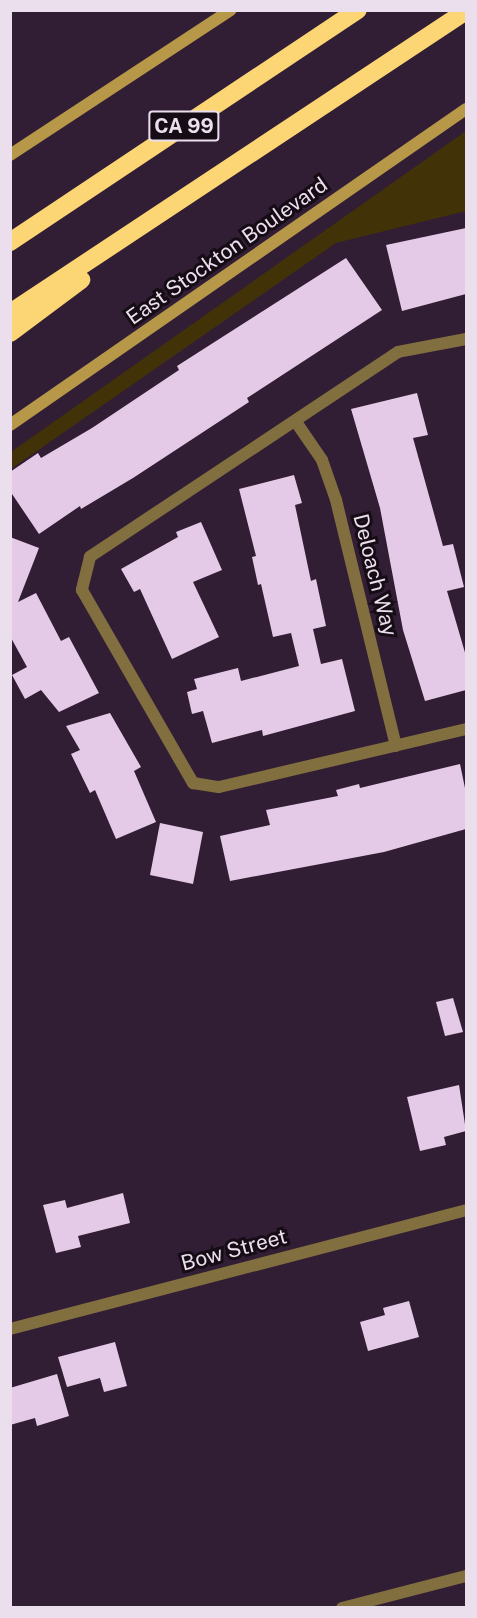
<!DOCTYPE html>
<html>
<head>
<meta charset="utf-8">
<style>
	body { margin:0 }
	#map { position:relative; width:477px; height:1618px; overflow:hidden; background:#321e34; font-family:"Public Sans",sans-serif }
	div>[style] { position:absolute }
	.green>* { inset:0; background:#413208 }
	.building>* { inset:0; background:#e4cae6 }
	.street>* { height:12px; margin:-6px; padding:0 6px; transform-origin:6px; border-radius:6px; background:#826f3f }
	.secondary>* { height:12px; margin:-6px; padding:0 6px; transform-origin:6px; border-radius:6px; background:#b69848 }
	.highway>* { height:18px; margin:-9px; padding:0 9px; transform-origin:9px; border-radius:9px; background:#fcd674 }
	span { translate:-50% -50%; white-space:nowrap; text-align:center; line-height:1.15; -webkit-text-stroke:6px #150c15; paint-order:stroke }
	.shield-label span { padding:2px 4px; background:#150c15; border:2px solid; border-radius:4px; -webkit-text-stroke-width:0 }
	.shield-label { font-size:20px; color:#ecdfed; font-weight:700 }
	.street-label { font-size:21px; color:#ecdfed }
	.frame { position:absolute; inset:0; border:12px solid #ecdfed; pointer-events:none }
</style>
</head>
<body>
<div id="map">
	<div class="green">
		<div style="clip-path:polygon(466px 131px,466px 211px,336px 243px,11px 469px,11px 452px)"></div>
	</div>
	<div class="building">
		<div style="clip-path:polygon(466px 228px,466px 294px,402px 311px,386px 245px)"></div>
		<div style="clip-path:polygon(346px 258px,382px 310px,247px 398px,249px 402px,133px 478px,81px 509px,80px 506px,39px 534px,10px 491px,10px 472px,38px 453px,41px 458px,92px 428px,179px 370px,177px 366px)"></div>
		<div style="clip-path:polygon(417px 393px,428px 435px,413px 438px,443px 546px,453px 544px,464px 587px,447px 591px,466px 656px,466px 690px,425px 701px,403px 630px,380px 508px,351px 409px)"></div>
		<div style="clip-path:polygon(294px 475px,302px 503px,295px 505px,311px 581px,316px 579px,326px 626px,313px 629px,321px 664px,342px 659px,355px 711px,263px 736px,262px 730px,212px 743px,203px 711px,192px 714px,187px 692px,197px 689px,194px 679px,238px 668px,241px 681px,299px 666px,291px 633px,273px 637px,261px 584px,258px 585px,252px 557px,256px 556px,239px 489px)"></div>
		<div style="clip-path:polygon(201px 522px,222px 570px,193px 582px,219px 637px,172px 659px,140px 589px,134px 592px,121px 569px,178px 537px,176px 532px)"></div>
		<div style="clip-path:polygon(10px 537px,39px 548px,18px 602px,36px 593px,61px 641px,69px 637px,99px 693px,59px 712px,41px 690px,25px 699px,12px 675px,27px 667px,10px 636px)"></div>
		<div style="clip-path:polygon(110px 713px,141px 767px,134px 771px,156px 822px,116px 839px,95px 790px,90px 793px,71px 754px,80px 750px,66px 726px)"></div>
		<div style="clip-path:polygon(460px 764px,466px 793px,466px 829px,384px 852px,230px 881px,220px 836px,270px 825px,266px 810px,338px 796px,336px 790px,359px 784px,360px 788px)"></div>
		<div style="clip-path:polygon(160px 823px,203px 832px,193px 884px,150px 875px)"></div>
		<div style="clip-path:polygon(453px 998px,463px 1032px,445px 1036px,436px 1002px)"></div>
		<div style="clip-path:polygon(459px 1085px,466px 1131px,444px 1137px,446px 1145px,420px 1151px,407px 1097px)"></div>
		<div style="clip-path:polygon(123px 1193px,130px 1223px,78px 1236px,81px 1247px,56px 1253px,43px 1205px,65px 1200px,67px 1208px)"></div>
		<div style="clip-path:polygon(409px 1301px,419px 1337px,368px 1351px,360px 1322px,385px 1315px,383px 1308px)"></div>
		<div style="clip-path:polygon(115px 1342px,127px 1386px,104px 1392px,100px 1378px,67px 1387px,58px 1357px)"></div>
		<div style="clip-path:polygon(57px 1374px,69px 1416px,37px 1426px,35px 1418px,10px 1425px,10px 1388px)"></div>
	</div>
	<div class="street">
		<div style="left:466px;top:339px;width:69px;rotate:169.2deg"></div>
		<div style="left:398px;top:352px;width:370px;rotate:146.4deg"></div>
		<div style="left:90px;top:557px;width:34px;rotate:104deg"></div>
		<div style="left:82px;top:590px;width:223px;rotate:60.1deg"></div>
		<div style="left:193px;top:783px;width:26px;rotate:9deg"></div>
		<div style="left:219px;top:787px;width:254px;rotate:-13.2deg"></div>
		<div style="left:296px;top:422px;width:46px;rotate:55.6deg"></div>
		<div style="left:322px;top:460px;width:42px;rotate:70.7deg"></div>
		<div style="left:336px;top:500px;width:253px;rotate:76.3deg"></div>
		<div style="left:10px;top:1329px;width:471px;rotate:-14.6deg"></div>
		<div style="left:342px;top:1608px;width:128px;rotate:-14.5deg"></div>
	</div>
	<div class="secondary">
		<div style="left:10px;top:155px;width:264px;rotate:-33.3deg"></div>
		<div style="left:10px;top:425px;width:555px;rotate:-34.72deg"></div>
	</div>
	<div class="highway">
		<div style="left:10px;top:242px;width:418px;rotate:-33.7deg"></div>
		<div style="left:10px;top:313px;width:547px;rotate:-33.52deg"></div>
		<div style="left:10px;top:333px;width:89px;rotate:-36.7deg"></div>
	</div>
	<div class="shield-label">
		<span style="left:184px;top:126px">CA 99</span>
	</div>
	<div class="street-label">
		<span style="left:227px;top:251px;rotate:-35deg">East Stockton Boulevard</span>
		<span style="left:375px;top:575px;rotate:76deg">Deloach Way</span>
		<span style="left:234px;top:1250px;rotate:-15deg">Bow Street</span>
	</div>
	<div class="frame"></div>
</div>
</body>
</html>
